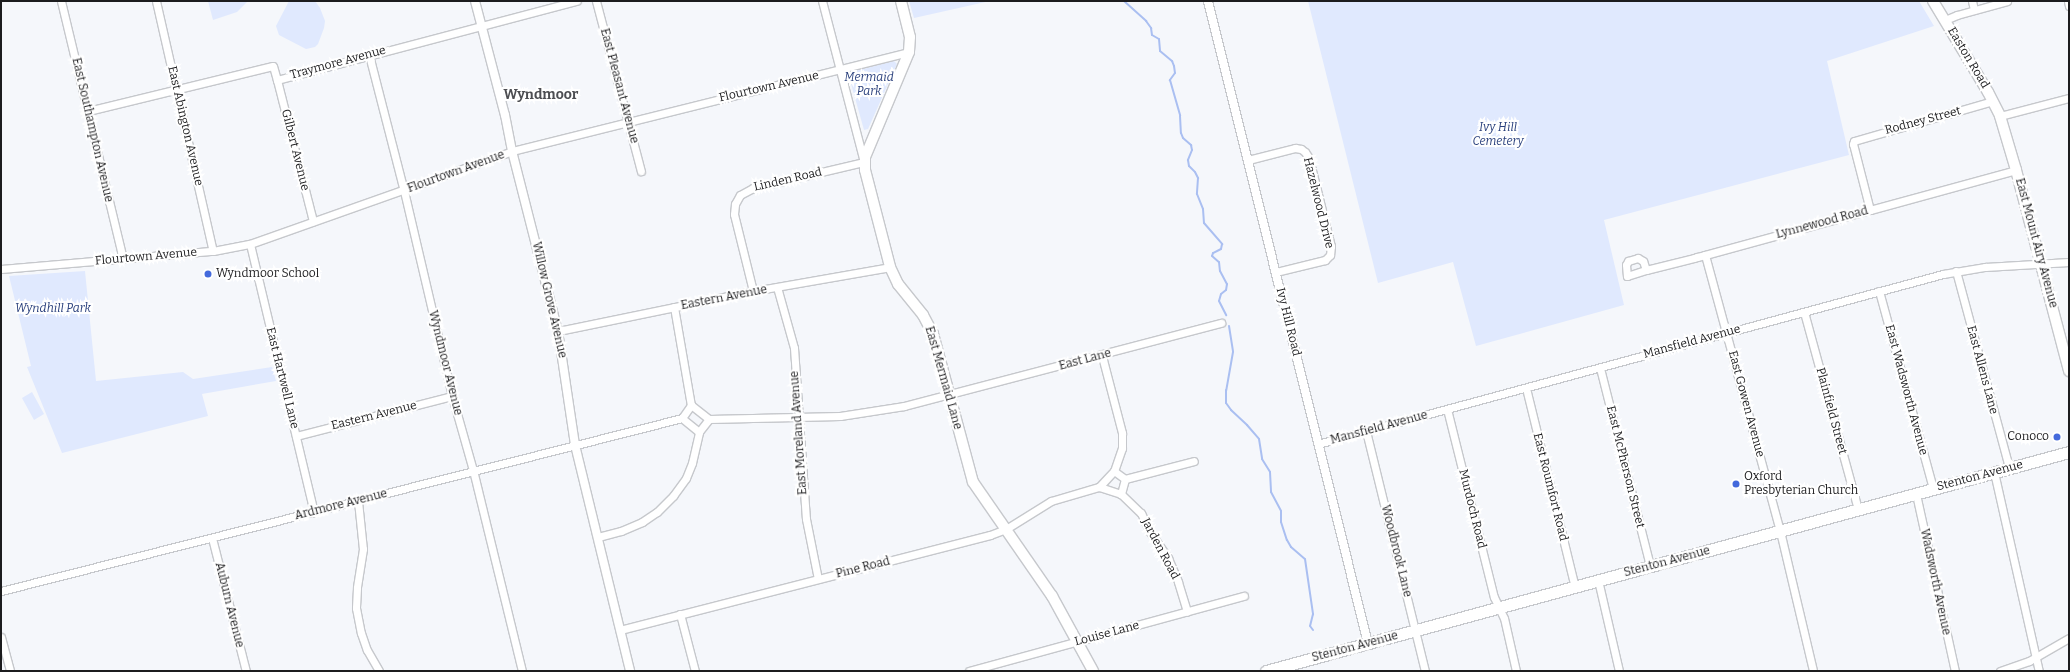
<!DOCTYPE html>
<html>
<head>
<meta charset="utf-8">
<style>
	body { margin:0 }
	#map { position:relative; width:2070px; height:672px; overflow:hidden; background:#f5f7fb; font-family:Bitter,serif }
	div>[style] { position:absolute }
	.green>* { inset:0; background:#e0e9fe }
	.stream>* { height:2px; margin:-1px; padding:0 1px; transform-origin:1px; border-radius:1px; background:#aabff1 }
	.roads { filter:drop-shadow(1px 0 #c6c8cc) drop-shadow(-1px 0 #c6c8cc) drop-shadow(0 1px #c6c8cc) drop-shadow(0 -1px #c6c8cc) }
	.minor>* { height:7px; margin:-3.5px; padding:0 3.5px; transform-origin:3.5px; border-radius:3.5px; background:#fff }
	.tertiary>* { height:8px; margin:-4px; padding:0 4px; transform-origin:4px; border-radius:4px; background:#fff }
	.secondary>* { height:10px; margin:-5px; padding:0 5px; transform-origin:5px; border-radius:5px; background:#fff }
	.primary>* { height:11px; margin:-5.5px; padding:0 5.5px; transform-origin:5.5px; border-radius:5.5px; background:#fff }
	.dots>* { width:11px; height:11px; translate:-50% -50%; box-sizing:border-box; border:2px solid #fff; border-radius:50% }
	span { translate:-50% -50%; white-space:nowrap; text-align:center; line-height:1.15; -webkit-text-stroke:4px #fff; paint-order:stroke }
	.street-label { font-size:12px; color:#1c1c1e }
	.park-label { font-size:12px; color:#2b417d; font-style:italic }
	.poi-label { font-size:12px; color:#1c1c1e }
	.left { translate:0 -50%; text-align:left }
	.right { translate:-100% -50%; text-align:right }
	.quarter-label { font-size:14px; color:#4d4e52; font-weight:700 }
	.frame { position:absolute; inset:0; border:2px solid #1c1c1e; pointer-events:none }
</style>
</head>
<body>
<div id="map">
	<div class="green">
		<div style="clip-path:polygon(208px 1px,248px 1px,237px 12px,213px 20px)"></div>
		<div style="clip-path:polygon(289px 1px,315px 1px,320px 8px,325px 21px,324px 28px,318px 44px,315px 47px,306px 49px,279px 35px,276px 26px)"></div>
		<div style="clip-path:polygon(909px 1px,990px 1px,914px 18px)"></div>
		<div style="clip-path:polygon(1308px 1px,1919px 1px,1934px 26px,1827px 61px,1849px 155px,1604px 220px,1624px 305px,1476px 346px,1453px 262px,1378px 283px)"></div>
		<div style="clip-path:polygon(894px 61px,897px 64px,868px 129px,864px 130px,848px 73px)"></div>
		<div style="clip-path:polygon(85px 271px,96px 381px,183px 372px,193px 379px,272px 367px,276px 381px,202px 394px,208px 416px,62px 453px,27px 367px,31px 366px,9px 276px)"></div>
		<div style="clip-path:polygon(32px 392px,44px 414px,34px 420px,22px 398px)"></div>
	</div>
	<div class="stream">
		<div style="left:1124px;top:1px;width:30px;rotate:42deg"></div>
		<div style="left:1146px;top:21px;width:9px;rotate:54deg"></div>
		<div style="left:1151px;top:28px;width:7px;rotate:82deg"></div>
		<div style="left:1152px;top:35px;width:8px;rotate:30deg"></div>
		<div style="left:1159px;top:39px;width:12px;rotate:85deg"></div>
		<div style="left:1160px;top:51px;width:16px;rotate:40deg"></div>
		<div style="left:1172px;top:61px;width:5px;rotate:68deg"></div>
		<div style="left:1174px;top:66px;width:7px;rotate:82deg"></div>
		<div style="left:1175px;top:73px;width:9px;rotate:126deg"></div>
		<div style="left:1170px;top:80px;width:37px;rotate:74deg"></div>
		<div style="left:1180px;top:116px;width:17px;rotate:87deg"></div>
		<div style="left:1181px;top:133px;width:5px;rotate:68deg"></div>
		<div style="left:1183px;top:138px;width:11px;rotate:41deg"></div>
		<div style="left:1191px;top:145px;width:5px;rotate:79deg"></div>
		<div style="left:1192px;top:150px;width:11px;rotate:112deg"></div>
		<div style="left:1188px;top:160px;width:6px;rotate:81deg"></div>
		<div style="left:1189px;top:166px;width:8px;rotate:45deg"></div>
		<div style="left:1195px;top:172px;width:7px;rotate:63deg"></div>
		<div style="left:1198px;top:178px;width:16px;rotate:94deg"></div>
		<div style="left:1197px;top:194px;width:16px;rotate:68deg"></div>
		<div style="left:1203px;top:209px;width:14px;rotate:86deg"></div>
		<div style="left:1204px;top:223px;width:28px;rotate:49deg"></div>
		<div style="left:1222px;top:244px;width:5px;rotate:101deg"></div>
		<div style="left:1221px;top:249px;width:9px;rotate:153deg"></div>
		<div style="left:1213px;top:253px;width:3px;rotate:108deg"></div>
		<div style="left:1212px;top:256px;width:9px;rotate:41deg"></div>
		<div style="left:1219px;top:262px;width:9px;rotate:84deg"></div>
		<div style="left:1220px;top:271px;width:15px;rotate:62deg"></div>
		<div style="left:1227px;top:284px;width:6px;rotate:99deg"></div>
		<div style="left:1226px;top:290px;width:6px;rotate:141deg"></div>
		<div style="left:1221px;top:294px;width:7px;rotate:106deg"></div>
		<div style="left:1219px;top:301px;width:16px;rotate:63deg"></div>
		<div style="left:1229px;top:326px;width:26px;rotate:81deg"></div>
		<div style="left:1233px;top:352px;width:39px;rotate:100deg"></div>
		<div style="left:1226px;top:390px;width:13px;rotate:90deg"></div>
		<div style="left:1226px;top:403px;width:9px;rotate:54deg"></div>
		<div style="left:1231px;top:410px;width:22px;rotate:43deg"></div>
		<div style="left:1247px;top:425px;width:18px;rotate:49deg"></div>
		<div style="left:1259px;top:439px;width:20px;rotate:81deg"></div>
		<div style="left:1262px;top:459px;width:15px;rotate:58deg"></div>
		<div style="left:1270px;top:472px;width:20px;rotate:87deg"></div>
		<div style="left:1271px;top:492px;width:21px;rotate:62deg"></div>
		<div style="left:1281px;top:511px;width:11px;rotate:90deg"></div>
		<div style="left:1281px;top:522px;width:19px;rotate:72deg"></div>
		<div style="left:1287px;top:540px;width:8px;rotate:60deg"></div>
		<div style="left:1291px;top:547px;width:18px;rotate:41deg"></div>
		<div style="left:1305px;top:559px;width:56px;rotate:81.7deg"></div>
		<div style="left:1313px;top:614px;width:12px;rotate:104deg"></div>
		<div style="left:1310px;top:626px;width:5px;rotate:53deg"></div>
	</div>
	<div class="roads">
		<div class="minor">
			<div style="left:61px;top:1px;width:265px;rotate:76.5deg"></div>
			<div style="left:156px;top:1px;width:256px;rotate:77.2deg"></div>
			<div style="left:596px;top:1px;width:176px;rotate:75.2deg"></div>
			<div style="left:1972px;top:1px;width:9px;rotate:77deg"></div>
			<div style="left:2068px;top:1px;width:5px;rotate:79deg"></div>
			<div style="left:1945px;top:20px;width:13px;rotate:-23deg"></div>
			<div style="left:1957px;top:15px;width:52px;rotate:-15.6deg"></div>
			<div style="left:369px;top:55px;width:140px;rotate:75.6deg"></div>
			<div style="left:404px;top:191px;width:211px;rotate:76.8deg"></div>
			<div style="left:452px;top:396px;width:77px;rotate:74.2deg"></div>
			<div style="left:473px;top:470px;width:207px;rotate:76.3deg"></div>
			<div style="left:277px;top:80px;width:146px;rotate:75.7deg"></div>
			<div style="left:88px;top:111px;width:190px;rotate:-13.7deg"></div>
			<div style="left:273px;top:66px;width:15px;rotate:74deg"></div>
			<div style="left:277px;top:80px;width:310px;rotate:-14.8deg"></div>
			<div style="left:2000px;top:116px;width:71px;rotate:-14.6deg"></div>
			<div style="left:1248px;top:160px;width:49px;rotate:-14.3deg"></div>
			<div style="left:1295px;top:148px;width:6px;rotate:9deg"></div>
			<div style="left:1301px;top:149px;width:5px;rotate:37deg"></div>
			<div style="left:1305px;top:152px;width:7px;rotate:56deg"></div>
			<div style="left:1309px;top:158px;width:91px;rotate:76deg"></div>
			<div style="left:1331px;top:246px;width:9px;rotate:96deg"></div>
			<div style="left:1330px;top:255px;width:7px;rotate:135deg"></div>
			<div style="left:1325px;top:260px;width:50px;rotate:166.2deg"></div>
			<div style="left:1870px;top:210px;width:68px;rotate:-104.4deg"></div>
			<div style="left:1853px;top:144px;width:3px;rotate:-72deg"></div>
			<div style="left:1854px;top:141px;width:145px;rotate:-16.1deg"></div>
			<div style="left:250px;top:244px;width:276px;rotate:76.6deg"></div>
			<div style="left:1705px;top:255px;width:286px;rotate:74.8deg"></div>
			<div style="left:1780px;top:531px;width:144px;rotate:76.7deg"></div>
			<div style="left:1px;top:269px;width:213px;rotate:-4.9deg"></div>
			<div style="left:213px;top:251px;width:38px;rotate:-11deg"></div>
			<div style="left:250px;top:244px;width:278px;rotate:-19.5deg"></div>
			<div style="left:512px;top:151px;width:409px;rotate:-14deg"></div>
			<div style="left:1646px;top:270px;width:9px;rotate:-108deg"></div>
			<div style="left:1643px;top:261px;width:6px;rotate:-149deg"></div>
			<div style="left:1638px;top:258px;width:10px;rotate:163deg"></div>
			<div style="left:1628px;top:261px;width:4px;rotate:117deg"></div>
			<div style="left:1626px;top:265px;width:11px;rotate:85deg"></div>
			<div style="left:1627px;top:276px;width:20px;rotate:-18deg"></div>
			<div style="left:1646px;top:270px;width:49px;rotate:-14deg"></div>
			<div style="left:1694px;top:258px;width:3px;rotate:-18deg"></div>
			<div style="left:1697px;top:257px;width:8px;rotate:-14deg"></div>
			<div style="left:1705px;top:255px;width:171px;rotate:-15.3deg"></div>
			<div style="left:1870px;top:210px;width:151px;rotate:-15.3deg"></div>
			<div style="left:1956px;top:271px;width:204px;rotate:74.9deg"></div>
			<div style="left:777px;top:287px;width:63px;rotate:74.4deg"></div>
			<div style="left:794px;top:348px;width:171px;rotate:86deg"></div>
			<div style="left:806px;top:519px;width:61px;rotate:78.7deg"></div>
			<div style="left:753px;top:291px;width:79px;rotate:-103.9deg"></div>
			<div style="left:734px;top:214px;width:10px;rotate:-84deg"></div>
			<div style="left:735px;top:204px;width:10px;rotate:-61deg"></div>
			<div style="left:740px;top:195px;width:15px;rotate:-28deg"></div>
			<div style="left:753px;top:188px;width:114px;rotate:-13.2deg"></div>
			<div style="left:864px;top:162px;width:166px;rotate:-104.6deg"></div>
			<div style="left:1879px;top:291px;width:205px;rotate:74.7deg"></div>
			<div style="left:674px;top:307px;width:99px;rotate:80.2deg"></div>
			<div style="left:1804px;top:312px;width:205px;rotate:74.7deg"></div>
			<div style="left:558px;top:331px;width:199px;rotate:-11.6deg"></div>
			<div style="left:753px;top:291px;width:139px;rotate:-9.9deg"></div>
			<div style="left:1102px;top:356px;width:80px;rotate:75.4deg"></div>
			<div style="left:1122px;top:433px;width:15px;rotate:90deg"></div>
			<div style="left:1122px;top:448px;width:24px;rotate:109deg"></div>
			<div style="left:1600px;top:368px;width:204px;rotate:75.8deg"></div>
			<div style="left:1526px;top:388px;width:205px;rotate:76.2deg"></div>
			<div style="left:691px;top:405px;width:23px;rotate:38deg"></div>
			<div style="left:709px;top:419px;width:16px;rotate:128deg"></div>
			<div style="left:699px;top:432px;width:22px;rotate:-141deg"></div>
			<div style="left:682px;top:418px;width:16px;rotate:-55deg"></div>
			<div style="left:1447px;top:409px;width:194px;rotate:76deg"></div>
			<div style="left:1494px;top:597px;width:23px;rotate:65deg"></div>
			<div style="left:1504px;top:618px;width:54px;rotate:77.2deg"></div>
			<div style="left:709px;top:419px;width:131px;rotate:-1.3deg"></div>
			<div style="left:840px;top:416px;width:65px;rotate:-8.9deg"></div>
			<div style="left:904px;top:406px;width:328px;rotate:-14.7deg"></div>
			<div style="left:1366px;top:431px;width:247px;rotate:76.2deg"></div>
			<div style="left:296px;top:436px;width:161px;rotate:-14.4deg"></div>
			<div style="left:1318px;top:444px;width:648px;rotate:-15.22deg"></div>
			<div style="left:1943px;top:274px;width:43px;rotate:-9.5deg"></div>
			<div style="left:1985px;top:267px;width:84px;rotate:-3.4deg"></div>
			<div style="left:1994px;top:472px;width:204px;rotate:77.3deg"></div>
			<div style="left:1125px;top:479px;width:71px;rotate:-14.6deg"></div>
			<div style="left:1121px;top:494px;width:28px;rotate:44deg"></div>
			<div style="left:1141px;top:513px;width:21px;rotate:65deg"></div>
			<div style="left:1150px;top:532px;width:32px;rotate:55deg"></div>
			<div style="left:1168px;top:558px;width:26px;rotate:67deg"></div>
			<div style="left:1178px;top:582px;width:31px;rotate:73deg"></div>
			<div style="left:1916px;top:494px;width:181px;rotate:77.6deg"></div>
			<div style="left:358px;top:501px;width:48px;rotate:84.1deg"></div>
			<div style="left:363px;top:549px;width:39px;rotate:99deg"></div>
			<div style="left:357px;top:588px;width:20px;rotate:93deg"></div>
			<div style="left:356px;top:608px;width:25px;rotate:79deg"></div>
			<div style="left:361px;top:633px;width:18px;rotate:71deg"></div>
			<div style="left:367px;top:650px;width:24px;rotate:60deg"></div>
			<div style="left:598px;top:537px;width:24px;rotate:-15deg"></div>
			<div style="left:621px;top:531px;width:23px;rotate:-23deg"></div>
			<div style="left:642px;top:522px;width:18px;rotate:-34deg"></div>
			<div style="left:657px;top:512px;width:23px;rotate:-45deg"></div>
			<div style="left:673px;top:496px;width:22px;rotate:-54deg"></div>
			<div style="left:686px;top:478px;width:16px;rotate:-68deg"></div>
			<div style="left:692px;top:463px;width:32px;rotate:-77deg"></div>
			<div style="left:212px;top:538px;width:137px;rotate:75.7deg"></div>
			<div style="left:1598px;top:580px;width:93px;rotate:77deg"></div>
			<div style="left:1px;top:591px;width:703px;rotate:-14.25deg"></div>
			<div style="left:680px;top:614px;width:59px;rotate:75.3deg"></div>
			<div style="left:620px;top:630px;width:382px;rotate:-14.4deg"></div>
			<div style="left:990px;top:535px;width:17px;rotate:-21deg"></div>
			<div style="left:1006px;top:529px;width:53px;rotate:-31.9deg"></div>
			<div style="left:1051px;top:501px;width:50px;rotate:-16.3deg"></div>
			<div style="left:1099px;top:487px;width:22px;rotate:-47deg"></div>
			<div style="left:1114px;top:471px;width:14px;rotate:36deg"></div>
			<div style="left:1125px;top:479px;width:16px;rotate:105deg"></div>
			<div style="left:1121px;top:494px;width:23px;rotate:-162deg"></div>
			<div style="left:1px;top:637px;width:35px;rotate:75deg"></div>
			<div style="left:969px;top:671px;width:285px;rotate:-15.3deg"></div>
			<div style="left:2000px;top:671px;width:31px;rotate:-19deg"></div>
			<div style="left:2029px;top:661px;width:46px;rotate:-29.9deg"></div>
		</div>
		<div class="tertiary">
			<div style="left:475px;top:1px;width:118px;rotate:75.3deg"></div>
			<div style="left:505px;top:115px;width:37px;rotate:79deg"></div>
			<div style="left:512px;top:151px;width:186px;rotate:75.7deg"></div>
			<div style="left:558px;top:331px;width:115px;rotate:81.5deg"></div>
			<div style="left:575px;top:445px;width:233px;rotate:76.3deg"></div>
			<div style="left:1208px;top:1px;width:662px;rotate:76.01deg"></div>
		</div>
		<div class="secondary">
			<div style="left:901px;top:1px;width:37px;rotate:76deg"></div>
			<div style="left:910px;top:37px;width:15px;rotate:94deg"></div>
			<div style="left:909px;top:52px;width:114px;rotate:112.7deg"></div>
			<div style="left:865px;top:157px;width:13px;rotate:90deg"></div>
			<div style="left:865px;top:170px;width:100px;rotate:75.5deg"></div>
			<div style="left:890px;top:267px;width:19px;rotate:65deg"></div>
			<div style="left:898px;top:284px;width:40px;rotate:51deg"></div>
			<div style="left:923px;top:315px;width:21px;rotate:62deg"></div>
			<div style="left:933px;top:334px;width:153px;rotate:74.9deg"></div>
			<div style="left:973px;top:482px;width:139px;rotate:55.3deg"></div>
			<div style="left:1052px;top:596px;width:85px;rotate:61.3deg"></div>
			<div style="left:1933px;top:1px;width:106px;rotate:58.9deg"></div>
			<div style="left:1988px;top:92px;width:27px;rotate:63deg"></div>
			<div style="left:2000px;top:116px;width:56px;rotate:73.5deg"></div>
			<div style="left:2016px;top:170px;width:208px;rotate:75.2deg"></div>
		</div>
		<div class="primary">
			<div style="left:1266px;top:671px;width:832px;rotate:-15.26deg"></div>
		</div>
	</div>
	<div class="dots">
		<div style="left:208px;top:274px;background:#446adc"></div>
		<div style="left:2057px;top:437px;background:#446adc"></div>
		<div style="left:1736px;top:484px;background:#446adc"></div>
	</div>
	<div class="street-label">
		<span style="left:1968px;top:58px;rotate:59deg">Easton Road</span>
		<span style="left:338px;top:63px;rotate:-15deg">Traymore Avenue</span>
		<span style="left:619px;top:86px;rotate:75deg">East Pleasant Avenue</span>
		<span style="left:769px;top:87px;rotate:-13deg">Flourtown Avenue</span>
		<span style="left:1923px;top:121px;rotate:-15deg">Rodney Street</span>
		<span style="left:185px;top:126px;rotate:77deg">East Abington Avenue</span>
		<span style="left:92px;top:130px;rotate:77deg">East Southampton Avenue</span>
		<span style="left:295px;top:150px;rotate:76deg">Gilbert Avenue</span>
		<span style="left:456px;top:172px;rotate:-20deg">Flourtown Avenue</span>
		<span style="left:788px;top:180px;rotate:-13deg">Linden Road</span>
		<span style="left:1318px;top:203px;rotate:76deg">Hazelwood Drive</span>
		<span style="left:1822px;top:223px;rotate:-15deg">Lynnewood Road</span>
		<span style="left:2036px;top:243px;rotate:75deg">East Mount Airy Avenue</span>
		<span style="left:146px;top:257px;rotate:-5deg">Flourtown Avenue</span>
		<span style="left:724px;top:298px;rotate:-11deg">Eastern Avenue</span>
		<span style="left:549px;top:300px;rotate:77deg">Willow Grove Avenue</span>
		<span style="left:1288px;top:322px;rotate:76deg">Ivy Hill Road</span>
		<span style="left:1692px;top:342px;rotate:-15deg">Mansfield Avenue</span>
		<span style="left:1085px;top:360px;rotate:-15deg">East Lane</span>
		<span style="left:445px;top:363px;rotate:76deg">Wyndmoor Avenue</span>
		<span style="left:1982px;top:370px;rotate:75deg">East Allens Lane</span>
		<span style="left:282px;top:378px;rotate:76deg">East Hartwell Lane</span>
		<span style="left:943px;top:378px;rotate:74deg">East Mermaid Lane</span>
		<span style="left:1906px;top:390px;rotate:75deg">East Wadsworth Avenue</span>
		<span style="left:1746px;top:404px;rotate:75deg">East Gowen Avenue</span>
		<span style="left:1831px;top:411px;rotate:75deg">Plainfield Street</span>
		<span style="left:374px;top:416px;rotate:-14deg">Eastern Avenue</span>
		<span style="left:1379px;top:428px;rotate:-15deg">Mansfield Avenue</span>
		<span style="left:799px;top:433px;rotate:-94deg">East Moreland Avenue</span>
		<span style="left:1625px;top:467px;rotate:76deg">East McPherson Street</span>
		<span style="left:1980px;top:476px;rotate:-15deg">Stenton Avenue</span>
		<span style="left:1550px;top:487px;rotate:76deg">East Roumfort Road</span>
		<span style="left:341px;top:505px;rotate:-14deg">Ardmore Avenue</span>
		<span style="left:1472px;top:509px;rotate:76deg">Murdoch Road</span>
		<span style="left:1160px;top:549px;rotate:62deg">Jarden Road</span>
		<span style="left:1396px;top:551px;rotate:76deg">Woodbrook Lane</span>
		<span style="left:1667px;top:562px;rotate:-15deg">Stenton Avenue</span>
		<span style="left:863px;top:568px;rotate:-14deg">Pine Road</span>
		<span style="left:1935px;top:582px;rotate:78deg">Wadsworth Avenue</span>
		<span style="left:229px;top:605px;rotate:76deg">Auburn Avenue</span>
		<span style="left:1107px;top:634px;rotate:-15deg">Louise Lane</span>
		<span style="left:1355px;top:647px;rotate:-15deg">Stenton Avenue</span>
	</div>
	<div class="park-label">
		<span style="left:869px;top:85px">Mermaid<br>Park</span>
		<span style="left:1498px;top:135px">Ivy Hill<br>Cemetery</span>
		<span style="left:53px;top:309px">Wyndhill Park</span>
	</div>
	<div class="poi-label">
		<span class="left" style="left:216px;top:274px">Wyndmoor School</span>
		<span class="right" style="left:2049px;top:437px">Conoco</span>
		<span class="left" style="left:1744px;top:484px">Oxford<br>Presbyterian Church</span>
	</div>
	<div class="quarter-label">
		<span style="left:541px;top:95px">Wyndmoor</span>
	</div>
	<div class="frame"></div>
</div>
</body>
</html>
